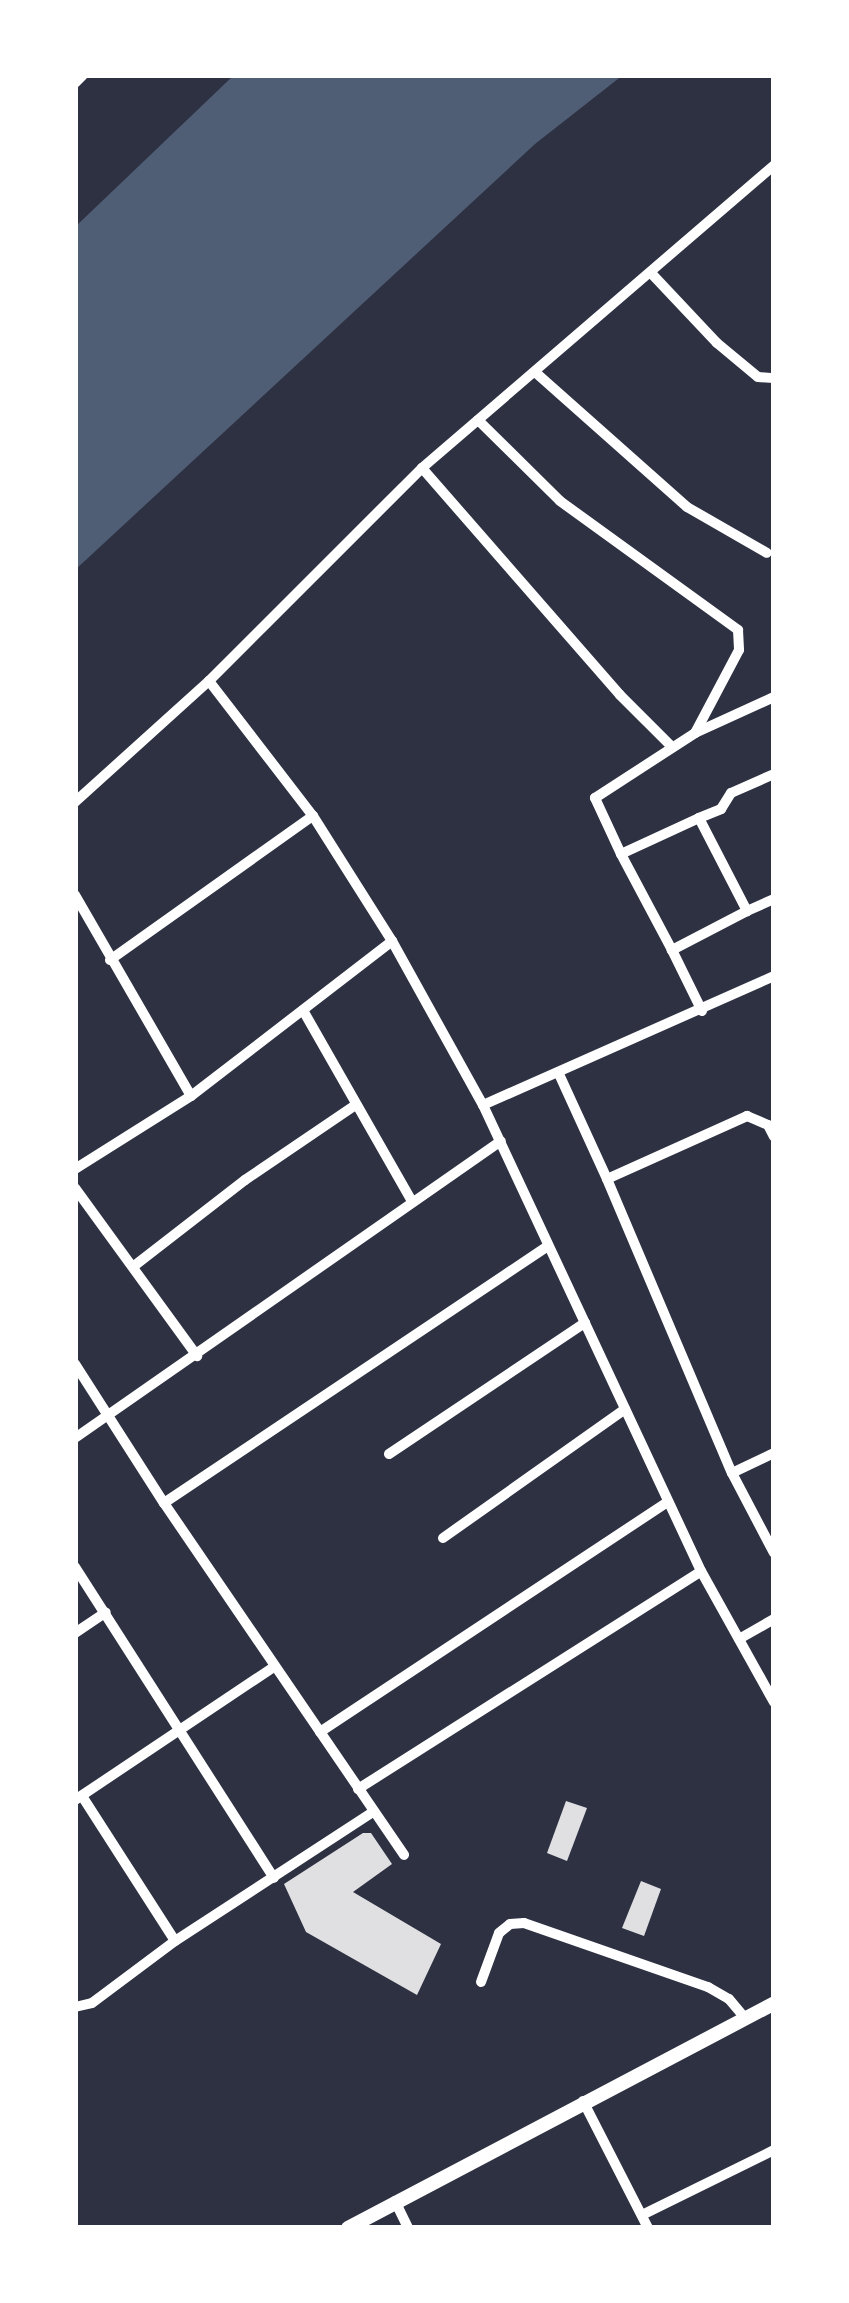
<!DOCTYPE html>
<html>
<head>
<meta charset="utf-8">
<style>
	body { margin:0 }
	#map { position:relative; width:849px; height:2303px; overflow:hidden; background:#2d3142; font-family:Rubik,sans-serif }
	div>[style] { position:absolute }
	.water>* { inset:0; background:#4f5d75 }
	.building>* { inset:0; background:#e0e0e3 }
	.minor>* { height:10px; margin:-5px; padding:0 5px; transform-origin:5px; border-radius:5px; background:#fff }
	.secondary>* { height:14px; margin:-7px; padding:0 7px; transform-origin:7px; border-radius:7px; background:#fff }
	span { translate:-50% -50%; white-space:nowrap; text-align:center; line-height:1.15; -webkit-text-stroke:8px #fff; paint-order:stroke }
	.frame { position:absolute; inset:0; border:78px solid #fff; pointer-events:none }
</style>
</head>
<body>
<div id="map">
	<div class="water">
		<div style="clip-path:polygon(234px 75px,623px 75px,535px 144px,75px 570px,75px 227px)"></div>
	</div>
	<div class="building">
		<div style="clip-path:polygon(566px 1801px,587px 1808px,567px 1861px,547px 1853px)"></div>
		<div style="clip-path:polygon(363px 1833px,371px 1833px,392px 1864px,353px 1892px,441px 1944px,417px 1995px,306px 1932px,284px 1884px)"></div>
		<div style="clip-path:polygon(641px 1881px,661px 1889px,644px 1936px,622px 1928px)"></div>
	</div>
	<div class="minor">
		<div style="left:75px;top:83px;width:11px;rotate:-45deg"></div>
		<div style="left:651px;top:273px;width:96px;rotate:46.7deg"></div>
		<div style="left:717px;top:343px;width:53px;rotate:39.7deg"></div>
		<div style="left:758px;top:377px;width:16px;rotate:4deg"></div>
		<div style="left:535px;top:372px;width:203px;rotate:41.6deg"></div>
		<div style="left:687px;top:507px;width:92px;rotate:29.9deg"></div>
		<div style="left:478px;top:420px;width:115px;rotate:44.6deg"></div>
		<div style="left:560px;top:501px;width:220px;rotate:35.9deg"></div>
		<div style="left:738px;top:630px;width:20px;rotate:87deg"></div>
		<div style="left:739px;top:650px;width:94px;rotate:117.9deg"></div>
		<div style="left:422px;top:468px;width:301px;rotate:48.9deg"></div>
		<div style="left:620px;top:695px;width:74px;rotate:45deg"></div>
		<div style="left:209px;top:681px;width:170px;rotate:52.4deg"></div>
		<div style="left:313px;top:816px;width:148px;rotate:57.7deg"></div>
		<div style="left:392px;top:941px;width:188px;rotate:61deg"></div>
		<div style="left:483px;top:1105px;width:514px;rotate:64.93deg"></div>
		<div style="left:701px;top:1571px;width:150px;rotate:60.9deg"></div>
		<div style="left:75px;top:802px;width:181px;rotate:-42.1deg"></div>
		<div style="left:209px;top:681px;width:301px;rotate:-45deg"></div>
		<div style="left:422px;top:468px;width:464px;rotate:-40.7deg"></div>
		<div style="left:699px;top:818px;width:24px;rotate:-22deg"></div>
		<div style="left:721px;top:809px;width:19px;rotate:-58deg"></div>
		<div style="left:731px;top:793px;width:47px;rotate:-23.8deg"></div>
		<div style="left:621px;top:854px;width:86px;rotate:-24.8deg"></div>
		<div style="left:699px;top:818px;width:105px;rotate:62.7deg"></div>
		<div style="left:747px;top:911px;width:85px;rotate:152.5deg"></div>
		<div style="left:672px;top:950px;width:109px;rotate:-118deg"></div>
		<div style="left:621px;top:854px;width:62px;rotate:-114.9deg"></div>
		<div style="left:595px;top:798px;width:119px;rotate:-33deg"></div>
		<div style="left:695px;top:733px;width:87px;rotate:-24.5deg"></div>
		<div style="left:75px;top:895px;width:232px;rotate:60deg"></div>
		<div style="left:747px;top:911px;width:30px;rotate:-24deg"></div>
		<div style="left:672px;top:950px;width:68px;rotate:63.8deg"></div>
		<div style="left:110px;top:960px;width:249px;rotate:-35.4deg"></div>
		<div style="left:304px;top:1012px;width:218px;rotate:60.3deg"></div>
		<div style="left:559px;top:1074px;width:115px;rotate:65.4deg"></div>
		<div style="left:607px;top:1179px;width:154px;rotate:-24.2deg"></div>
		<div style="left:747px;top:1116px;width:23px;rotate:23deg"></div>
		<div style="left:768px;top:1125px;width:13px;rotate:63deg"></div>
		<div style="left:483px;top:1105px;width:318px;rotate:-23.9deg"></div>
		<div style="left:75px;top:1169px;width:137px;rotate:-32.2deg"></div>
		<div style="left:191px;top:1096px;width:254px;rotate:-37.6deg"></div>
		<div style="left:607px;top:1179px;width:319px;rotate:67deg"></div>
		<div style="left:732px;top:1473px;width:90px;rotate:62.3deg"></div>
		<div style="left:75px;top:1188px;width:208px;rotate:54deg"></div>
		<div style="left:134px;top:1266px;width:140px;rotate:-37.8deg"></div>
		<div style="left:245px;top:1180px;width:132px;rotate:-34.2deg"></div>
		<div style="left:75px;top:1364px;width:165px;rotate:57.4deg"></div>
		<div style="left:164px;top:1503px;width:426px;rotate:55.7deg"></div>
		<div style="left:75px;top:1438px;width:519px;rotate:-34.88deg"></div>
		<div style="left:389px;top:1454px;width:236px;rotate:-33.8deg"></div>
		<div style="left:732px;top:1473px;width:47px;rotate:-25.5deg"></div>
		<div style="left:164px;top:1503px;width:462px;rotate:-33.8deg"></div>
		<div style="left:443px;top:1538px;width:223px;rotate:-35.3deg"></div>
		<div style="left:75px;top:1567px;width:369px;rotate:57.4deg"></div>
		<div style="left:75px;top:1633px;width:37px;rotate:-34deg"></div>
		<div style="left:739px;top:1639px;width:40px;rotate:-29.7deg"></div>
		<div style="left:320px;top:1732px;width:417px;rotate:-33.5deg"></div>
		<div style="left:358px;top:1789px;width:406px;rotate:-32.4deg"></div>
		<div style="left:82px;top:1796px;width:172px;rotate:57.3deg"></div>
		<div style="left:75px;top:1800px;width:239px;rotate:-33.8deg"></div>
		<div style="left:481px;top:1982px;width:52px;rotate:-69.8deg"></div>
		<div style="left:499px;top:1933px;width:14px;rotate:-39deg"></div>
		<div style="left:510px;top:1924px;width:14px;rotate:-4deg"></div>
		<div style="left:524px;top:1923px;width:195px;rotate:19.2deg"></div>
		<div style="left:708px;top:1987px;width:24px;rotate:30deg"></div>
		<div style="left:729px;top:1999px;width:25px;rotate:50deg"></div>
		<div style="left:75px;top:2007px;width:17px;rotate:-13deg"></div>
		<div style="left:92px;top:2003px;width:104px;rotate:-36.8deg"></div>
		<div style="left:175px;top:1941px;width:236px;rotate:-33.1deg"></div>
		<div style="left:583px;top:2101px;width:143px;rotate:62.9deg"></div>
		<div style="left:395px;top:2201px;width:30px;rotate:64deg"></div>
		<div style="left:642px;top:2215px;width:147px;rotate:-26.2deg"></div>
	</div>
	<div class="secondary">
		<div style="left:348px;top:2228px;width:482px;rotate:-27.8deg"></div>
	</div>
	<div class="frame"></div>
</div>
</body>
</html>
